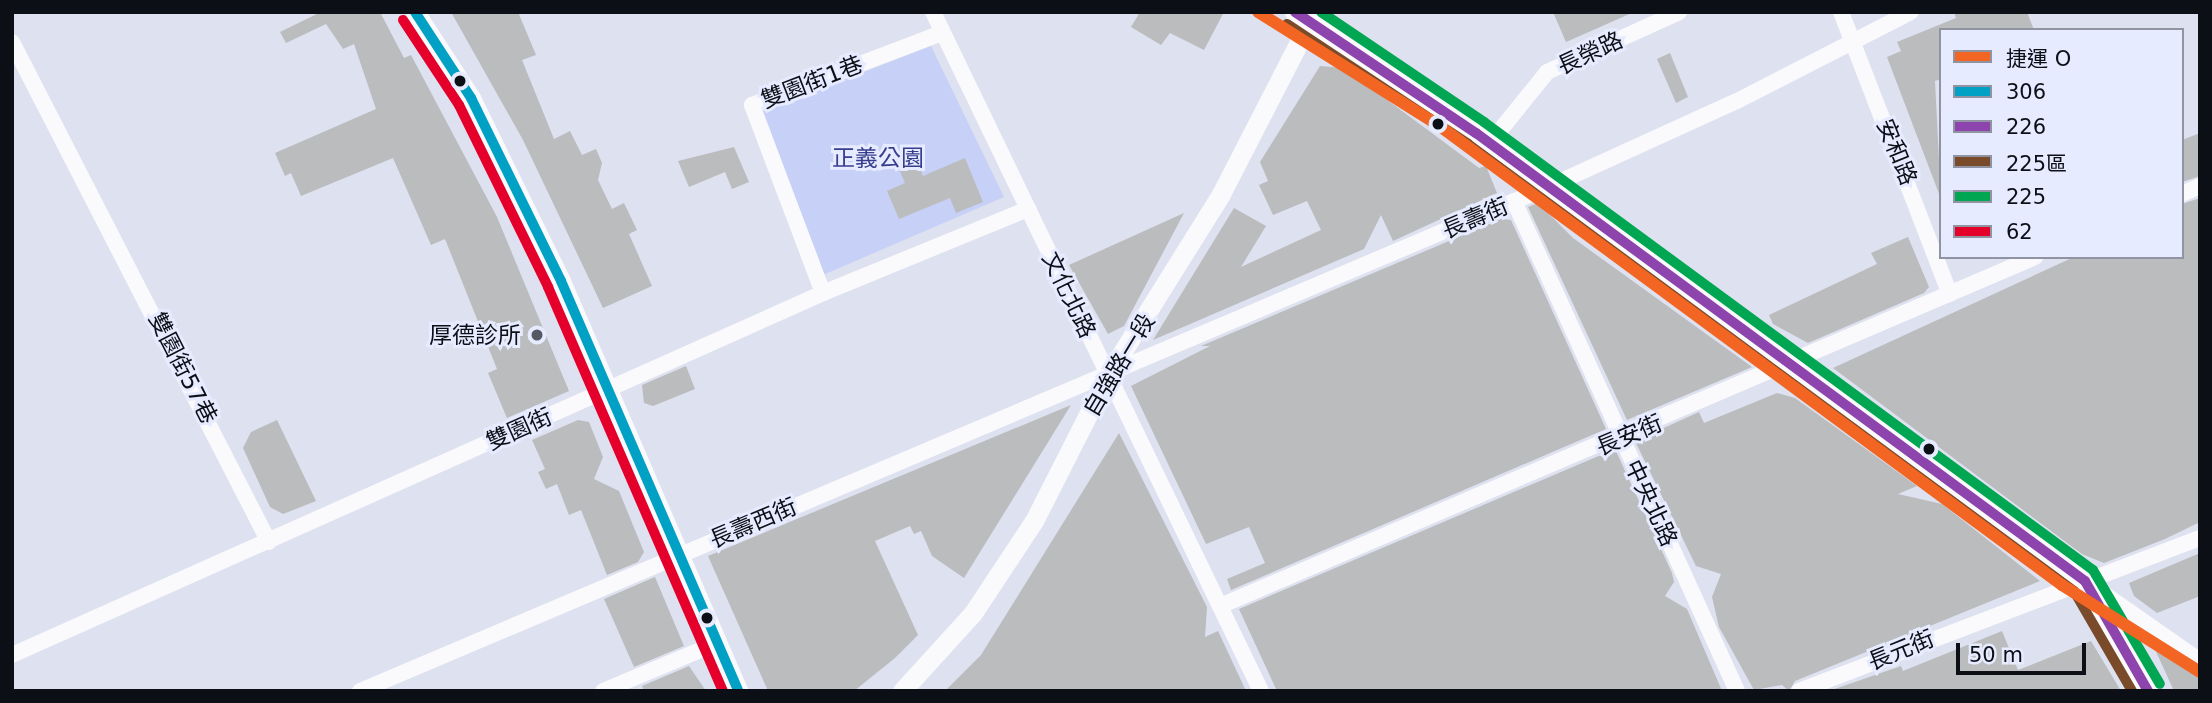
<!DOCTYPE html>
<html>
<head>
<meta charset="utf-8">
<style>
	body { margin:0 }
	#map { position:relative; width:2212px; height:703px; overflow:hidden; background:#dee1ef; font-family:"DejaVu Sans","Noto Sans TC",sans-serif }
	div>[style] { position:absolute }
	.green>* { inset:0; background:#c7d0f7 }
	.building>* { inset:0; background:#babcbe }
	.minor>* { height:16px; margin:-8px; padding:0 8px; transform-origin:8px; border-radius:8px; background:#fafafd }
	.tertiary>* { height:19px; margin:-9.5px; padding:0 9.5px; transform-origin:9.5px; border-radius:9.5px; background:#fafafd }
	.secondary>* { height:21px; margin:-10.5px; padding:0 10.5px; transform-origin:10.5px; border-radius:10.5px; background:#fafafd }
	.bus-1>* { height:10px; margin:-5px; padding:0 5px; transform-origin:5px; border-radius:5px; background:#01a1c5 }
	.bus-2>* { height:10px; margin:-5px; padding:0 5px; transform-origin:5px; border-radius:5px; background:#8e44ad }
	.bus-3>* { height:10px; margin:-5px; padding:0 5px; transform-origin:5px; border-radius:5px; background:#7a4b2a }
	.bus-4>* { height:10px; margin:-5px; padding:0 5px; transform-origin:5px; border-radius:5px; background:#00a651 }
	.bus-5>* { height:10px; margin:-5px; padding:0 5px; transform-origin:5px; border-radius:5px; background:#e4002b }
	.metro-1>* { height:12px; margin:-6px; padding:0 6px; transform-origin:6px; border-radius:6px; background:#f26522 }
	.dots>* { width:19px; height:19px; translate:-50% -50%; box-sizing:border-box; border:4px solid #e6ebff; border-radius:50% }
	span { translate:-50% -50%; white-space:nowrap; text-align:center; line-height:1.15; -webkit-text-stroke:6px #e6ebff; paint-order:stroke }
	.street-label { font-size:23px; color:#0d0f17 }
	.park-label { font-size:23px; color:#373e8e }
	.poi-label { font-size:23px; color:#0d0f17 }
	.right { translate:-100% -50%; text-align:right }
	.frame { position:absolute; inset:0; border:14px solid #0d0f17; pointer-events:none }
	.legend { position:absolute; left:1939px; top:28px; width:245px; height:231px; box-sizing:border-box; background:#e6ebff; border:2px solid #8f93a2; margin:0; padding:9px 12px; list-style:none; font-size:21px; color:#0d0f17 }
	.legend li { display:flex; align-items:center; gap:14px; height:35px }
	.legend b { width:35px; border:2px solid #8f93a2 }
	.scale { position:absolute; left:1956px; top:643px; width:130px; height:32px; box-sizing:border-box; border:4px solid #0d0f17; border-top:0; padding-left:9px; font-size:21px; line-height:24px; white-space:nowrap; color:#0d0f17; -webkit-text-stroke:5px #e6ebff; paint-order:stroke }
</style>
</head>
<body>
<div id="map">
	<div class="green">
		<div style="clip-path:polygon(931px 46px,1004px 197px,823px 275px,763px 111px)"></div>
	</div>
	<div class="building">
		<div style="clip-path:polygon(321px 12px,380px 12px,404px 58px,411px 55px,497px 217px,569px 391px,507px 418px,488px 373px,497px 369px,445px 239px,431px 245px,393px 158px,301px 196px,291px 173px,285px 176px,275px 153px,376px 109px,354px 44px,343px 49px,326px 24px,286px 43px,280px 32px)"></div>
		<div style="clip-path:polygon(451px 12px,518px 12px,536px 55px,522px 60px,554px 139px,570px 131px,582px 155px,596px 149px,602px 163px,598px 180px,612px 209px,624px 203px,637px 230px,629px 234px,652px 286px,603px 308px,523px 140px)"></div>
		<div style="clip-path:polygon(1140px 12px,1224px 12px,1204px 50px,1170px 33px,1161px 45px,1131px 27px)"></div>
		<div style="clip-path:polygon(1553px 12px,1634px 12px,1566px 42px)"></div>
		<div style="clip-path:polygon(1954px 12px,2027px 12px,2034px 30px,1941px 30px,1941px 79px,1935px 81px,1941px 199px,1887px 57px,1901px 51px,1897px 42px,1956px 18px)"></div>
		<div style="clip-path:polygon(1670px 53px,1688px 97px,1676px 103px,1657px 59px)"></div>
		<div style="clip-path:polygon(1320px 66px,1344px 68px,1479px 168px,1486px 166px,1497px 193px,1393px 241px,1381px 215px,1364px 249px,1153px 340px,1234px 208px,1266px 226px,1241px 267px,1321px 230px,1307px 201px,1273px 215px,1259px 185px,1268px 181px,1260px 162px)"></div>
		<div style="clip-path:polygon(2200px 133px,2200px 176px,2182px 182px,2182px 140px)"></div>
		<div style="clip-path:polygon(734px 147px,749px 182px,732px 189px,725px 172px,689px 187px,678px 161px)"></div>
		<div style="clip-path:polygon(965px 158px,983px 202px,956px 213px,950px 198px,899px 219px,887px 191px,905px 183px,899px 169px,917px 162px,923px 176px)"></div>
		<div style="clip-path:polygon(2200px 198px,2200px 522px,2165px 539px,2104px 563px,2082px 554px,1833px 368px,2074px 257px,2182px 257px,2182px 204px)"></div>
		<div style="clip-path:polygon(1538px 203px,1573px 238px,1752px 367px,1627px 420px,1528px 207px)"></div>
		<div style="clip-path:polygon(1184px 213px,1124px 326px,1108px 334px,1069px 265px)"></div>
		<div style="clip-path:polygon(1501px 219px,1511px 220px,1606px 429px,1231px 590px,1227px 579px,1265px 563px,1249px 527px,1206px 544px,1131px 386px,1210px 346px,1201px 346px)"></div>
		<div style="clip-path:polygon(1908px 237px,1929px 287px,1924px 293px,1808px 343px,1773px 324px,1769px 315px,1877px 264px,1871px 253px)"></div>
		<div style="clip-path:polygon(686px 366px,695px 389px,653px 406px,644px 403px,642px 385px)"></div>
		<div style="clip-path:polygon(1777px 393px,1795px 398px,1917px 486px,1898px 494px,1942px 504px,2040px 581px,1795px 681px,1789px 691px,1782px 685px,1754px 690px,1719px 627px,1712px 597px,1721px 574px,1696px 566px,1635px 441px,1699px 412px,1704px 423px)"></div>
		<div style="clip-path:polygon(1071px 405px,964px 578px,932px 556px,921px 531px,914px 534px,910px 526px,875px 541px,918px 635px,895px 658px,854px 691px,768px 691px,708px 556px)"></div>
		<div style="clip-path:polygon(277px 420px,316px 501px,283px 514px,270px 507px,243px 448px,251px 432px)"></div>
		<div style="clip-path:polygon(578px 420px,589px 422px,603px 457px,594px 479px,619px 491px,644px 552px,638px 562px,607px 575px,581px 510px,569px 515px,557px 484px,546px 489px,538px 472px,545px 469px,532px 440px)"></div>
		<div style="clip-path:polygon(1119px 433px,1207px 607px,1205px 637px,1218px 631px,1246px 691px,945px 691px,981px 655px)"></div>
		<div style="clip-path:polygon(1615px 449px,1672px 573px,1674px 582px,1665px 596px,1687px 609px,1722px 691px,1277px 691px,1239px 609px)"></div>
		<div style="clip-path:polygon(2200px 553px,2200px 596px,2157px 613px,2134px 596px,2129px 583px)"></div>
		<div style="clip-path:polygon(655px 577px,684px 646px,634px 667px,604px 599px)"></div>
		<div style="clip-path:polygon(2002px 631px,2018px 670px,2091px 641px,2121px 691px,1829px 691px,1901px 666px,1903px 671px)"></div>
		<div style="clip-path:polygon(2153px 645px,2200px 674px,2200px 691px,2174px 691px)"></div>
		<div style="clip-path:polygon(689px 666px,706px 691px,644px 691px,642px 686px)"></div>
	</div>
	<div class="minor">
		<div style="left:933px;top:12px;width:754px;rotate:64.22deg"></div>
		<div style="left:1841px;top:12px;width:302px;rotate:68.9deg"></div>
		<div style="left:12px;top:42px;width:562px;rotate:62.8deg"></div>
		<div style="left:1489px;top:144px;width:92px;rotate:-51.1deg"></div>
		<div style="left:1547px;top:72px;width:145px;rotate:-24.4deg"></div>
		<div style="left:2182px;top:194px;width:20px;rotate:-24deg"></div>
		<div style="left:1514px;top:201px;width:538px;rotate:65.53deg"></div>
		<div style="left:823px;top:293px;width:201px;rotate:-110.7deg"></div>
		<div style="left:752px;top:105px;width:203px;rotate:-20.8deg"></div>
		<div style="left:2090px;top:584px;width:134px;rotate:35deg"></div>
		<div style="left:1220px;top:606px;width:887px;rotate:-23.18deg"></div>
		<div style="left:12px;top:655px;width:888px;rotate:-24.05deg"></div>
		<div style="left:823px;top:293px;width:222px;rotate:-22.3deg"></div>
		<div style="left:360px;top:691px;width:1290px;rotate:-22.99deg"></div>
		<div style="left:1548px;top:187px;width:208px;rotate:-24.5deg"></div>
		<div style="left:1737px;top:101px;width:195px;rotate:-27.1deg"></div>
		<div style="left:603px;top:691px;width:124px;rotate:-22.8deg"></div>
		<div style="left:1799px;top:691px;width:429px;rotate:-20.9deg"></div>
	</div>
	<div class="tertiary">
		<div style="left:415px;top:12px;width:103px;rotate:56.9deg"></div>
		<div style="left:471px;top:98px;width:204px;rotate:63.8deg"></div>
		<div style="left:561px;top:281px;width:447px;rotate:66.6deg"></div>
		<div style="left:902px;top:691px;width:105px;rotate:-47.7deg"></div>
		<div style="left:973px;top:613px;width:110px;rotate:-56.5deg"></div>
		<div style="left:1034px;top:521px;width:164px;rotate:-63.1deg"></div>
		<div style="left:1108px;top:375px;width:213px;rotate:-58deg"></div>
		<div style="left:1221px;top:194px;width:195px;rotate:-62.8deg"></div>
	</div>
	<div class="secondary">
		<div style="left:1295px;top:12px;width:218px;rotate:33.8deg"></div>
		<div style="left:1476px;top:133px;width:756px;rotate:36.34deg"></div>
		<div style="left:2085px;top:581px;width:127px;rotate:60.2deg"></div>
	</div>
	<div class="bus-1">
		<div style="left:415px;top:12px;width:103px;rotate:56.9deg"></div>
		<div style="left:471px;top:98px;width:204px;rotate:63.8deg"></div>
		<div style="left:561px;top:281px;width:447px;rotate:66.6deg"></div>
	</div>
	<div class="bus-2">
		<div style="left:1295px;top:12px;width:218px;rotate:33.8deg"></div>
		<div style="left:1476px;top:133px;width:756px;rotate:36.34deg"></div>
		<div style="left:2085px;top:581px;width:127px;rotate:60.2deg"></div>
	</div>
	<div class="bus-3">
		<div style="left:1287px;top:24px;width:217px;rotate:33.5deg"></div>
		<div style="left:1468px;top:144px;width:753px;rotate:36.41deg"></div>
		<div style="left:2074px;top:591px;width:116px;rotate:59.9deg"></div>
	</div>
	<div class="bus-4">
		<div style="left:1321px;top:12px;width:197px;rotate:34deg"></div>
		<div style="left:1484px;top:122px;width:756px;rotate:36.34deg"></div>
		<div style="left:2093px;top:570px;width:132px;rotate:59.6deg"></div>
	</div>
	<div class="bus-5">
		<div style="left:403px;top:20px;width:102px;rotate:56.6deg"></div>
		<div style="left:459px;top:105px;width:203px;rotate:63.9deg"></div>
		<div style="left:548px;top:287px;width:440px;rotate:66.6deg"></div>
	</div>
	<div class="metro-1">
		<div style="left:1258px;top:12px;width:216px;rotate:32.1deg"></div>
		<div style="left:1441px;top:127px;width:772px;rotate:36.41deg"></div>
		<div style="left:2062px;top:585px;width:163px;rotate:32.2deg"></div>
	</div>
	<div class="dots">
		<div style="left:460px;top:81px;background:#0d0f17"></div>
		<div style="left:1438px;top:124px;background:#0d0f17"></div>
		<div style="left:537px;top:335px;background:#565863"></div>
		<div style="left:1929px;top:449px;background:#0d0f17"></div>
		<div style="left:707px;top:618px;background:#0d0f17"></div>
	</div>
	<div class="street-label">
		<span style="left:1590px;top:53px;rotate:-25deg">長榮路</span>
		<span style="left:812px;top:82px;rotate:-21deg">雙園街1巷</span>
		<span style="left:1897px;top:152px;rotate:68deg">安和路</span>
		<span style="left:1475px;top:218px;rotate:-23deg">長壽街</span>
		<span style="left:1069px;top:295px;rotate:64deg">文化北路</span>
		<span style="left:1119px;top:365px;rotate:-59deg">自強路一段</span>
		<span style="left:183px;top:368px;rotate:63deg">雙園街57巷</span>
		<span style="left:519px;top:429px;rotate:-24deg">雙園街</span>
		<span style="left:1629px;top:435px;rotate:-23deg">長安街</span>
		<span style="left:1651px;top:503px;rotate:65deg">中央北路</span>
		<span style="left:753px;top:523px;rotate:-23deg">長壽西街</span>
		<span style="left:1901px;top:650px;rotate:-22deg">長元街</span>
	</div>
	<div class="park-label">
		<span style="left:878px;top:158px">正義公園</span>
	</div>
	<div class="poi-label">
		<span class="right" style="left:521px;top:335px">厚德診所</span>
	</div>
	<div class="frame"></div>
	<ul class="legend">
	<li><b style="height:9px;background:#f26522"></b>捷運 O</li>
	<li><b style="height:9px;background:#01a1c5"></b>306</li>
	<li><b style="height:9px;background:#8e44ad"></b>226</li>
	<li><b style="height:9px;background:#7a4b2a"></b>225區</li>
	<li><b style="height:9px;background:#00a651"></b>225</li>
	<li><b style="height:9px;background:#e4002b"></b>62</li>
	</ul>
	<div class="scale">50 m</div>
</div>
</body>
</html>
